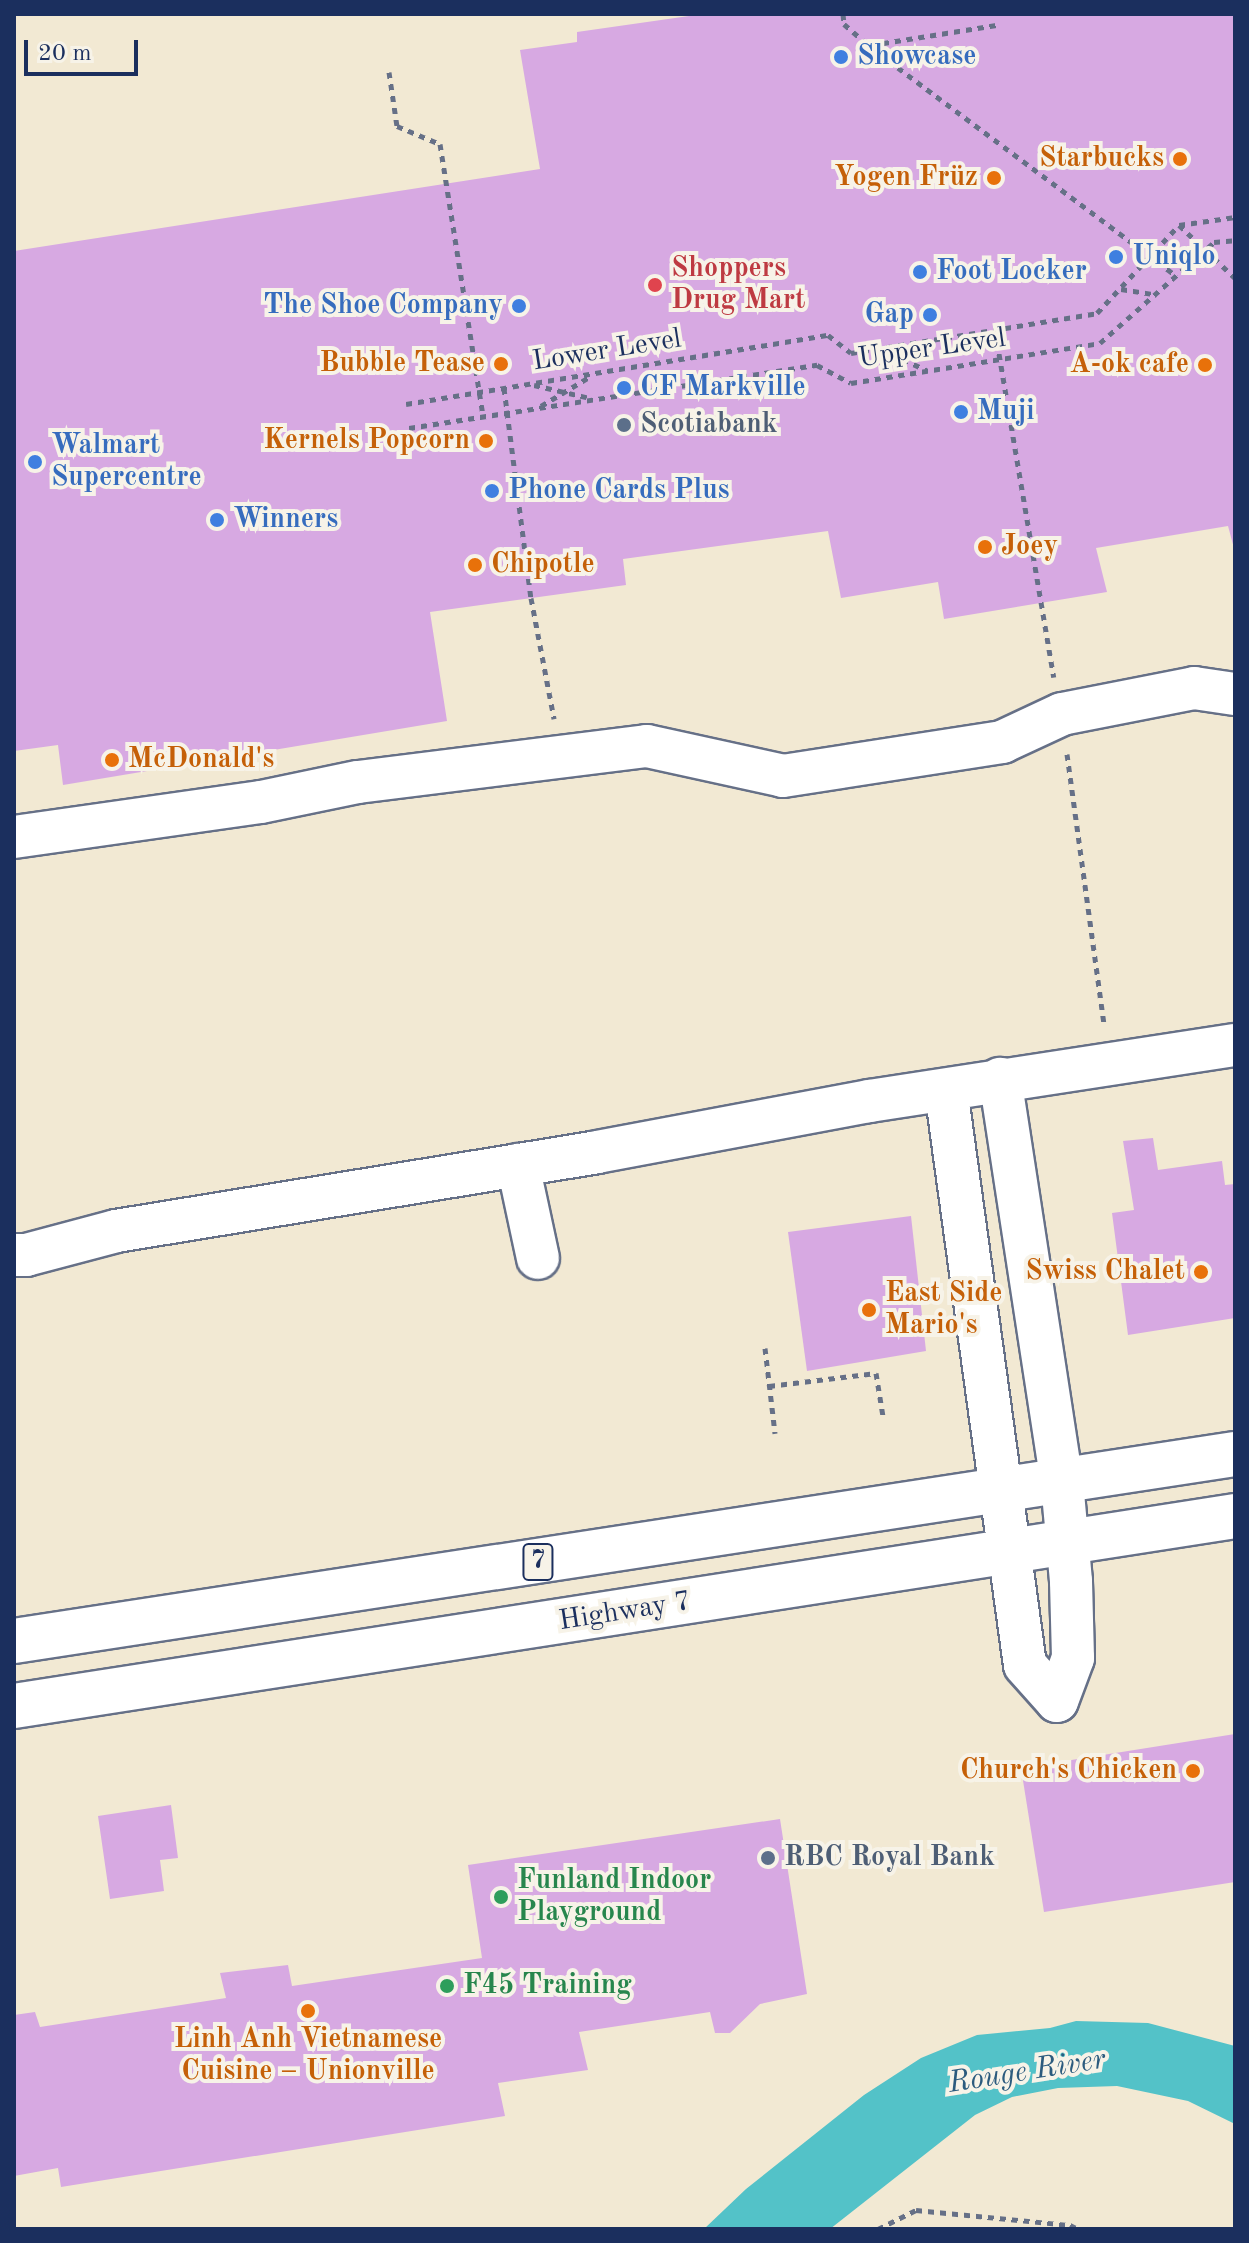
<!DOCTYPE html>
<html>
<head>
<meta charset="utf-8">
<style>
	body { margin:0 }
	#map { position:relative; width:1249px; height:2243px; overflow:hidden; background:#f2e9d3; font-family:"Old Standard TT",serif }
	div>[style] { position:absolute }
	.water>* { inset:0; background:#53c2c8 }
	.building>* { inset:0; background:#d7a9e2 }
	.path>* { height:5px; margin-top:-2.5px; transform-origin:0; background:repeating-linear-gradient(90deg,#667087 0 6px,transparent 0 12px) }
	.roads { filter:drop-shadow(2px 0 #667087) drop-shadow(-2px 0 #667087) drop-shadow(0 2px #667087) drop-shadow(0 -2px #667087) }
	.minor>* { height:42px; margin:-21px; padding:0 21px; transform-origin:21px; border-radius:21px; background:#fff }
	.major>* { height:44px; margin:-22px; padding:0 22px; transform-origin:22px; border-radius:22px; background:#fff }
	.dots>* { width:22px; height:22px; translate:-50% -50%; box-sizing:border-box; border:4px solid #f7f3e8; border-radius:50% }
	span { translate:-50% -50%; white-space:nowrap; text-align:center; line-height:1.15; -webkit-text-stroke:8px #f7f3e8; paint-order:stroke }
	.shield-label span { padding:2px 6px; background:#f7f3e8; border:2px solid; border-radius:6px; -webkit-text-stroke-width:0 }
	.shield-label { font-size:26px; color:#1b2f5e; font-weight:700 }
	.shop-label { font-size:28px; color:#366cbe; font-weight:700 }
	.left { translate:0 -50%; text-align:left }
	.right { translate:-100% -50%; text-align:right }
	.food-label { font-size:28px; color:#c56008; font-weight:700 }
	.health-label { font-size:28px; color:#be3a42; font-weight:700 }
	.street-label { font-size:28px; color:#1b2f5e }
	.service-label { font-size:28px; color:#4e5e75; font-weight:700 }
	.leisure-label { font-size:28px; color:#27864d; font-weight:700 }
	.water-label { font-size:30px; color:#2c5b7e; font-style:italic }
	.frame { position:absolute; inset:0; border:16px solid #1b2f5e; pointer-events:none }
	.scale { position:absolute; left:24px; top:40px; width:114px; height:36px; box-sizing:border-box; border:4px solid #1b2f5e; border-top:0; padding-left:10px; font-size:24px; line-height:28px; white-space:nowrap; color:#1b2f5e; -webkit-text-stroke:6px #f7f3e8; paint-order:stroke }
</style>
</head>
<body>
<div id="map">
	<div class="water">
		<div style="clip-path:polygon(1076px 2021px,1148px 2023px,1235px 2046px,1235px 2124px,1188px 2101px,1117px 2086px,1058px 2088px,1012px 2097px,975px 2115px,830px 2229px,704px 2229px,746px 2189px,864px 2095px,921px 2058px,977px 2035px,1050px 2028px)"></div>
	</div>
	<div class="building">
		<div style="clip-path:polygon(703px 14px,1235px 14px,1235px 552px,1228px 526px,1096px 548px,1107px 592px,944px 619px,938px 582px,841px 598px,828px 531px,623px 559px,626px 585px,430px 612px,447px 721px,63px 785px,58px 745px,14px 751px,14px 251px,540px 169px,520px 50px,577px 42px,577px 32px)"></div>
		<div style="clip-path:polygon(1153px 1138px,1158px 1170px,1222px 1161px,1225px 1185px,1235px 1184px,1235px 1318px,1128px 1335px,1112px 1213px,1134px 1210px,1123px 1141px)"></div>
		<div style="clip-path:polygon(911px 1216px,926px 1351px,807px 1371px,788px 1232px)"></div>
		<div style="clip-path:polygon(1235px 1734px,1235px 1882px,1044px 1912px,1021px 1768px)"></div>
		<div style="clip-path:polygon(171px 1805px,178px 1858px,160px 1860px,164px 1891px,110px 1899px,98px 1816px)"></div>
		<div style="clip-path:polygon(780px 1819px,807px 1994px,760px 2004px,730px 2033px,715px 2033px,710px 2012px,579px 2032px,588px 2070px,498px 2083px,505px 2116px,61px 2187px,58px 2168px,14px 2176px,14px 2015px,35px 2012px,40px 2027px,226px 1998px,220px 1973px,288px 1965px,292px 1986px,482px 1958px,468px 1865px)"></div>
	</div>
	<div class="path">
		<div style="left:843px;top:14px;width:10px;rotate:84deg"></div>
		<div style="left:844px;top:24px;width:33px;rotate:41deg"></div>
		<div style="left:869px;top:46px;width:384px;rotate:36.8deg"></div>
		<div style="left:871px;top:45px;width:127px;rotate:-9.1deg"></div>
		<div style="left:389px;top:72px;width:55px;rotate:81.6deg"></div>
		<div style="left:397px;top:126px;width:47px;rotate:22.7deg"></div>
		<div style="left:440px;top:144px;width:276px;rotate:81deg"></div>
		<div style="left:1179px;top:225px;width:77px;rotate:43.4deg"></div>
		<div style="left:1121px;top:289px;width:36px;rotate:9deg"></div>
		<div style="left:995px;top:330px;width:352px;rotate:80.4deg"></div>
		<div style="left:881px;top:349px;width:50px;rotate:25deg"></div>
		<div style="left:534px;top:385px;width:57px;rotate:13.1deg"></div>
		<div style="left:504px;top:388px;width:212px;rotate:82.7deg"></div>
		<div style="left:531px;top:598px;width:123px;rotate:79.2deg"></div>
		<div style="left:406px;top:404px;width:428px;rotate:-9.3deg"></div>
		<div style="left:828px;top:335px;width:29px;rotate:38deg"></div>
		<div style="left:851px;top:353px;width:249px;rotate:-9.2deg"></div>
		<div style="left:1097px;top:313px;width:120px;rotate:-47deg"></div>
		<div style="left:1179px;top:225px;width:57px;rotate:-8.1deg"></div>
		<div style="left:541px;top:406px;width:58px;rotate:-31deg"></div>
		<div style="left:409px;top:428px;width:413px;rotate:-8.8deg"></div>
		<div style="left:817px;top:365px;width:38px;rotate:28deg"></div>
		<div style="left:851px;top:383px;width:252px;rotate:-9.1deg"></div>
		<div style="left:1100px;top:343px;width:152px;rotate:-41.5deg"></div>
		<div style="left:1214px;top:242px;width:21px;rotate:-5deg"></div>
		<div style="left:1067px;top:754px;width:274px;rotate:82.2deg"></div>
		<div style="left:765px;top:1348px;width:86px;rotate:83.3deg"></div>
		<div style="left:769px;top:1386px;width:108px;rotate:-6.9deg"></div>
		<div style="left:876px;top:1373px;width:44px;rotate:80.8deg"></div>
		<div style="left:878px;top:2229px;width:42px;rotate:-26.6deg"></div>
		<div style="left:916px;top:2210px;width:155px;rotate:5.6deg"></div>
		<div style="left:1070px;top:2225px;width:9px;rotate:27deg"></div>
	</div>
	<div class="roads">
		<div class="minor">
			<div style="left:14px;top:837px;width:249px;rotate:-8.1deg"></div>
			<div style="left:261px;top:802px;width:99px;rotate:-11.7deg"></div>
			<div style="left:358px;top:782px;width:291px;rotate:-7.1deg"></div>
			<div style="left:647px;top:746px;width:139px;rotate:12.4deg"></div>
			<div style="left:783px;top:776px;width:222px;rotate:-8.8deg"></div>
			<div style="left:1002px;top:742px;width:66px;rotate:-25deg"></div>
			<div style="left:1062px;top:714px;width:135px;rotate:-11.1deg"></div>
			<div style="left:1194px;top:688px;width:41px;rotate:8.3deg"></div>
			<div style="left:946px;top:1090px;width:580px;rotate:82.18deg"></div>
			<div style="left:1025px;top:1665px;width:48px;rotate:48.4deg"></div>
			<div style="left:1057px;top:1701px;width:46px;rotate:-69.6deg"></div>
			<div style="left:1073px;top:1658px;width:77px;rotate:-91.5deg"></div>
			<div style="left:1071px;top:1581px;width:98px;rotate:-95.2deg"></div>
			<div style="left:1062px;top:1483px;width:409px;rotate:-98.7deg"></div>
			<div style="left:518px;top:1165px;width:95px;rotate:77.9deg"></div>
			<div style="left:14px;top:1255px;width:12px"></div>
			<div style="left:26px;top:1255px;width:93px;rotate:-14.9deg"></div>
			<div style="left:116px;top:1231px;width:487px;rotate:-9.3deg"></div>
			<div style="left:597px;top:1152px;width:277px;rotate:-10.6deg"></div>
			<div style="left:869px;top:1101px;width:370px;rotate:-8.7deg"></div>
		</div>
		<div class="major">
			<div style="left:14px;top:1641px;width:1235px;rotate:-8.71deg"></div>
			<div style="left:14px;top:1706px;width:1236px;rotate:-8.84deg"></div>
		</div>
	</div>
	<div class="dots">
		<div style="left:841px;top:57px;background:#3f7fe0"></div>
		<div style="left:1180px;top:159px;background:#e8710a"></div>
		<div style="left:994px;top:178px;background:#e8710a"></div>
		<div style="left:1116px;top:257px;background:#3f7fe0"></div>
		<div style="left:920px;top:272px;background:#3f7fe0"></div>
		<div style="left:655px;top:285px;background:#e0444e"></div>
		<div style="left:519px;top:306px;background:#3f7fe0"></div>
		<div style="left:930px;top:315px;background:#3f7fe0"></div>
		<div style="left:501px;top:364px;background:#e8710a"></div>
		<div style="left:1205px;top:365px;background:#e8710a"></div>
		<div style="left:624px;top:388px;background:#3f7fe0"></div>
		<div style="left:961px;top:412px;background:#3f7fe0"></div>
		<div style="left:624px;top:425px;background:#5c6f8a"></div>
		<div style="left:486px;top:441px;background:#e8710a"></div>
		<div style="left:35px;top:462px;background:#3f7fe0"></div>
		<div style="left:492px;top:491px;background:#3f7fe0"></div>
		<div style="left:217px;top:520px;background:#3f7fe0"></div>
		<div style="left:985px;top:547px;background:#e8710a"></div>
		<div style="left:475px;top:565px;background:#e8710a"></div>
		<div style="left:112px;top:760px;background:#e8710a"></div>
		<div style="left:1201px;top:1272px;background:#e8710a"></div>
		<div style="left:869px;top:1310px;background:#e8710a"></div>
		<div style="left:1193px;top:1771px;background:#e8710a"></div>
		<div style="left:768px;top:1858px;background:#5c6f8a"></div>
		<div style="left:501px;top:1897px;background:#2e9e5b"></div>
		<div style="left:447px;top:1986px;background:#2e9e5b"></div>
		<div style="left:308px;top:2011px;background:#e8710a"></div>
	</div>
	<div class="shield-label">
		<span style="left:538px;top:1562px">7</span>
	</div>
	<div class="shop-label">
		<span class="left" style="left:857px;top:57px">Showcase</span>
		<span class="left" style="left:1132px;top:257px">Uniqlo</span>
		<span class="left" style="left:936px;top:272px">Foot Locker</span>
		<span class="right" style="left:503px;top:306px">The Shoe Company</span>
		<span class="right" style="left:914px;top:315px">Gap</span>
		<span class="left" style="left:640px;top:388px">CF Markville</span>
		<span class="left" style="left:977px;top:412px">Muji</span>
		<span class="left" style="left:51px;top:462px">Walmart<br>Supercentre</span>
		<span class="left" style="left:508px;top:491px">Phone Cards Plus</span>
		<span class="left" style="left:233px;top:520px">Winners</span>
	</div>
	<div class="food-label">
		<span class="right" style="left:1164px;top:159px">Starbucks</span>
		<span class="right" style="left:978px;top:178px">Yogen Früz</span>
		<span class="right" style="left:485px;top:364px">Bubble Tease</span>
		<span class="right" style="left:1189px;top:365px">A-ok cafe</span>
		<span class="right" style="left:470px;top:441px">Kernels Popcorn</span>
		<span class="left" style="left:1001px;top:547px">Joey</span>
		<span class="left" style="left:491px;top:565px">Chipotle</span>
		<span class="left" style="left:128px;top:760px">McDonald's</span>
		<span class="right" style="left:1185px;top:1272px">Swiss Chalet</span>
		<span class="left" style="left:885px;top:1310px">East Side<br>Mario's</span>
		<span class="right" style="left:1177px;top:1771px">Church's Chicken</span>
		<span style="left:308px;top:2056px">Linh Anh Vietnamese<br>Cuisine – Unionville</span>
	</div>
	<div class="health-label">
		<span class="left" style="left:671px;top:285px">Shoppers<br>Drug Mart</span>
	</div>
	<div class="street-label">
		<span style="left:932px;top:349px;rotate:-8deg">Upper Level</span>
		<span style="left:607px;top:351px;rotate:-9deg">Lower Level</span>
		<span style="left:625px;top:1612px;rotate:-9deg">Highway 7</span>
	</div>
	<div class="service-label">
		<span class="left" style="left:640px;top:425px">Scotiabank</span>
		<span class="left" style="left:784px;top:1858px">RBC Royal Bank</span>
	</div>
	<div class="leisure-label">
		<span class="left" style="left:517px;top:1897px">Funland Indoor<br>Playground</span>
		<span class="left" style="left:463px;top:1986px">F45 Training</span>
	</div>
	<div class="water-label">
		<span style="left:1027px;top:2072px;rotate:-9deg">Rouge River</span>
	</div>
	<div class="frame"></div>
	<div class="scale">20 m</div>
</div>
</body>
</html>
